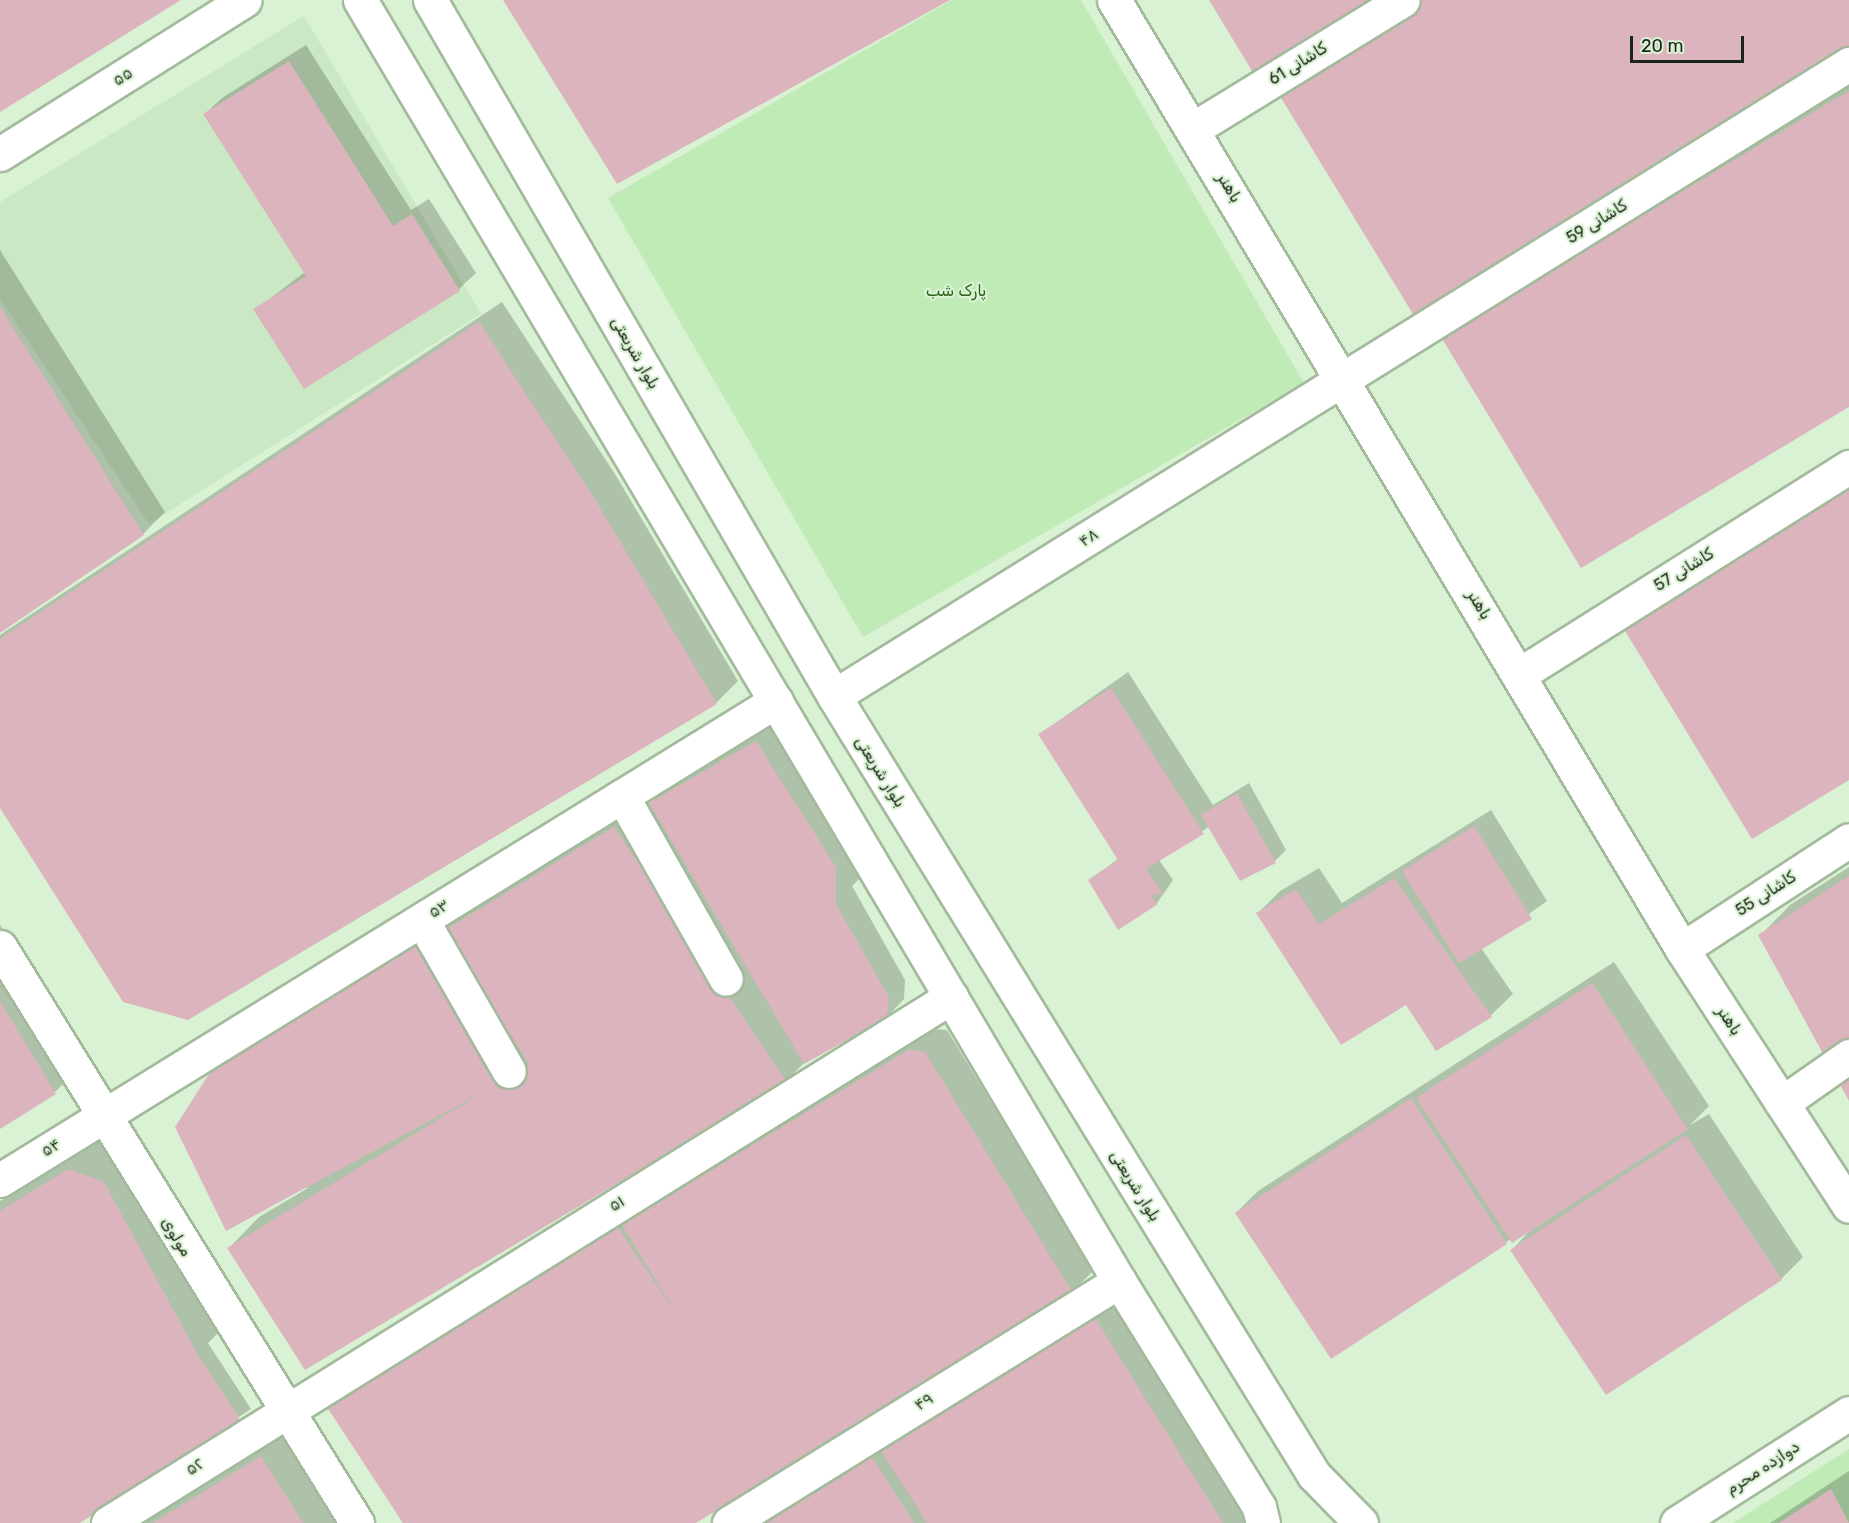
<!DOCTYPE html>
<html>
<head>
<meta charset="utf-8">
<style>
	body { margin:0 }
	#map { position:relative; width:1849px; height:1523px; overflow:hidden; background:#daf2d4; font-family:Rubik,Cairo,sans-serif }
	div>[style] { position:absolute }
	.built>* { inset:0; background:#cbe8c4 }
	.green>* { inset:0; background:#c0eab6 }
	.shadow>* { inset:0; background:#0003 }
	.building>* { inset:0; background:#dbb4be }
	.roads { filter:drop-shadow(2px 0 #a3ba9d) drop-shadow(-2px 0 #a3ba9d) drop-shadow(0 2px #a3ba9d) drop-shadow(0 -2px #a3ba9d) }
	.minor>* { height:33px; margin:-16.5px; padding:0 16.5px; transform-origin:16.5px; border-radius:16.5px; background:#fff }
	.major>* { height:33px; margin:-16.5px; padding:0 16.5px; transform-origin:16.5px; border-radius:16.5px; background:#fff }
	span { translate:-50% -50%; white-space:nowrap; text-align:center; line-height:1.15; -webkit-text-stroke:4.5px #daf2d4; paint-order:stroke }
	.street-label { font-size:16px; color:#1b2419 }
	.park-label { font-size:16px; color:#2e631f }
	.scale { position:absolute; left:1630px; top:36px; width:114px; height:27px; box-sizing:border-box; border:3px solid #1b2419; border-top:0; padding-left:8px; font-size:18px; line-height:21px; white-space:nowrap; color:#1b2419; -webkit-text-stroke:4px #daf2d4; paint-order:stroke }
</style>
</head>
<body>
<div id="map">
	<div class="built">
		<div style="clip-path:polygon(304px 16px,481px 314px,149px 524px,0 299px,0 202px)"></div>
	</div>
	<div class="green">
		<div style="clip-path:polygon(952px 0,1081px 0,1304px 383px,863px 637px,608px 198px)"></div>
		<div style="clip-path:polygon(1849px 1449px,1849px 1523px,1733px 1523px)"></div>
	</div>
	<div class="shadow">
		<div style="clip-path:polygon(306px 45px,411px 210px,429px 199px,476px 273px,459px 289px,304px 387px,255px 310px,305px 272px,205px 114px,222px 98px)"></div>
		<div style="clip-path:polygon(1849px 80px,1849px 405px,1442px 338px,1473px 307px)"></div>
		<div style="clip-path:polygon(0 250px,165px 512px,143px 534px,0 631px)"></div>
		<div style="clip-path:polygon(502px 302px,615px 474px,738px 681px,716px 703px,0 805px,0 635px)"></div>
		<div style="clip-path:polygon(1128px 672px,1213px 805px,1249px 783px,1286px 850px,1275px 861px,1210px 826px,1159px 860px,1173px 880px,1157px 903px,1089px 881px,1119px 858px,1040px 734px)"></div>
		<div style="clip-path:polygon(788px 711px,867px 871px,852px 886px,905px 980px,904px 999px,887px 1017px,807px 1060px,786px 1081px,229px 1248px,259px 1217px,308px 1188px,177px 1127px,444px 913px,451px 925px,477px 899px,645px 797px,650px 804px,682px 772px)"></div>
		<div style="clip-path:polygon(1491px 810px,1547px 901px,1481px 948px,1513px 994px,1491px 1015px,1437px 1049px,1407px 1003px,1258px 913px,1280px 891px,1319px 868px,1342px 903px)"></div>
		<div style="clip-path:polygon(1849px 867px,1849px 1098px,1760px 936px,1790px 905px)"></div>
		<div style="clip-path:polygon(0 925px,86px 1062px,55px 1092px,0 1128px)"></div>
		<div style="clip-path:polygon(1614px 962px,1709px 1106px,1690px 1125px,1709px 1114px,1803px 1257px,1781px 1279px,1512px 1250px,1531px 1229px,1506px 1242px,1236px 1213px,1258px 1191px)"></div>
		<div style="clip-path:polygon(931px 1029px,947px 1030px,1094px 1270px,1072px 1292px,693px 1523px,403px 1523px,323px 1398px)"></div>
		<div style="clip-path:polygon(100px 1139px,228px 1323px,208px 1343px,251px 1409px,77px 1523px,0 1523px,0 1201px)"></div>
		<div style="clip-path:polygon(1125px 1286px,1273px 1523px,751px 1523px)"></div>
		<div style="clip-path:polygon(292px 1426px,352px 1523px,136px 1523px)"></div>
		<div style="clip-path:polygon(1849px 1471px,1849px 1523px,1770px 1523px)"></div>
	</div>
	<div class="building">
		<div style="clip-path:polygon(0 0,181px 0,0 112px)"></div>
		<div style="clip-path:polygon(503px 0,950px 0,617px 184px)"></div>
		<div style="clip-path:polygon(1209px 0,1849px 0,1849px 58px,1416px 319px,1275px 88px,1266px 94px)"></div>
		<div style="clip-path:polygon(289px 61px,393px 226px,412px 214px,460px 291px,304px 389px,253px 309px,306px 276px,203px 114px)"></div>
		<div style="clip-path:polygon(1849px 91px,1849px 407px,1581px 568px,1441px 337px)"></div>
		<div style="clip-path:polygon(0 307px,144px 535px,0 633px)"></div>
		<div style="clip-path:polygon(479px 322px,593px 496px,717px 704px,188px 1020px,123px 1002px,0 808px,0 639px)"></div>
		<div style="clip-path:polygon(1849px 464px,1849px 780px,1752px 839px,1611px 608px)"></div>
		<div style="clip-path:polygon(1111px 688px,1204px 834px,1146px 869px,1163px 893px,1151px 896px,1158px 904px,1118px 930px,1088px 880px,1118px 860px,1038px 734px)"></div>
		<div style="clip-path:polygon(756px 741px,836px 867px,836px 904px,889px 997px,887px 1018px,804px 1064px,649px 803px)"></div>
		<div style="clip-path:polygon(1237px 793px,1276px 863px,1240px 881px,1201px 815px)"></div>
		<div style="clip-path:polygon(1474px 826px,1532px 919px,1459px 963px,1402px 871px)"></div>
		<div style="clip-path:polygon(614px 827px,787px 1082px,305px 1370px,227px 1248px,485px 1091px,226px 1231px,175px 1127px,216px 1063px,413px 942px,495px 1085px,529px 1064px,445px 930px)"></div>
		<div style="clip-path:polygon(1849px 876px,1849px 1101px,1758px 935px)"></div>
		<div style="clip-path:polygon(1394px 878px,1492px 1017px,1436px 1051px,1406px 1005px,1341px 1045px,1256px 913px,1296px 889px,1319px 924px)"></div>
		<div style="clip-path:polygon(1592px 983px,1688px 1129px,1512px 1243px,1416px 1098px)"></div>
		<div style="clip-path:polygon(0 1001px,56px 1094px,0 1129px)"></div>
		<div style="clip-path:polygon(908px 1050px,925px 1052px,1073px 1293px,696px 1523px,403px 1523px,321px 1398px,611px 1217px,684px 1326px,622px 1225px)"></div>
		<div style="clip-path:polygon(1411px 1098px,1507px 1244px,1331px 1359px,1235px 1213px)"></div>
		<div style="clip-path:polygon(1686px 1135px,1782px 1280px,1606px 1395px,1510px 1250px)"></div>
		<div style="clip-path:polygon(68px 1169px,104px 1182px,198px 1355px,241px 1421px,80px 1523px,0 1523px,0 1211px)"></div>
		<div style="clip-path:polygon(1094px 1316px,1223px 1523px,927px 1523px,881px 1451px)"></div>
		<div style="clip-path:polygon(261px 1456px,303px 1523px,153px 1523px)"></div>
		<div style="clip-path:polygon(872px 1457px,914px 1523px,767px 1523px)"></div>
		<div style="clip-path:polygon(1831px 1489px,1849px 1523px,1779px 1523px)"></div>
	</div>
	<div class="roads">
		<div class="minor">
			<div style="left:1193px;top:129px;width:246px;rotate:-31.6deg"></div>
			<div style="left:0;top:154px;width:289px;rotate:-32.2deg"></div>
			<div style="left:1520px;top:674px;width:389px;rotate:-32.2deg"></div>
			<div style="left:834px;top:696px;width:1196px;rotate:-31.91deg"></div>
			<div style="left:622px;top:796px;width:210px;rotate:60.4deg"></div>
			<div style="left:422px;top:920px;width:174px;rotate:60.1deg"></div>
			<div style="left:1682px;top:949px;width:199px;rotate:-33.1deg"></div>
			<div style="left:1782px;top:1103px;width:82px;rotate:-35deg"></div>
			<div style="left:0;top:1180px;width:912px;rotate:-31.69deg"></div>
			<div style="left:108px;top:1523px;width:994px;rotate:-31.96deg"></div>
			<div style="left:729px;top:1523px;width:459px;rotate:-31.8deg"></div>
		</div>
		<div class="major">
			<div style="left:360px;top:0;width:1489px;rotate:59.35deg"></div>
			<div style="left:1119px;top:1281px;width:266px;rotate:58.2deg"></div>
			<div style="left:1259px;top:1507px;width:16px;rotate:76deg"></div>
			<div style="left:430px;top:0;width:805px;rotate:59.87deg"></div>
			<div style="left:834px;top:696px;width:915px;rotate:58.36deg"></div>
			<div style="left:1314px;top:1475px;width:67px;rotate:45.6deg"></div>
			<div style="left:1114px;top:0;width:1106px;rotate:59.1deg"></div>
			<div style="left:1682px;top:949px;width:306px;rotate:57deg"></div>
			<div style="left:0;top:947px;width:678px;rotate:58.21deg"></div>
			<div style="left:1677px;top:1523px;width:204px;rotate:-32.6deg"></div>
		</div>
	</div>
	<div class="street-label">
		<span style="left:1298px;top:64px;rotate:-32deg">کاشانی 61</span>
		<span style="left:123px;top:77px;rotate:-32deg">۵۵</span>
		<span style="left:1229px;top:188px;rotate:59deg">باهنر</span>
		<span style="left:1597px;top:222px;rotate:-32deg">کاشانی 59</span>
		<span style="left:635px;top:353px;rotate:60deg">بلوار شریعتی</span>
		<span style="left:1089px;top:538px;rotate:-32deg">۴۸</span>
		<span style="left:1684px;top:570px;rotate:-32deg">کاشانی 57</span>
		<span style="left:1479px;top:605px;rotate:59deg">باهنر</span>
		<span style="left:880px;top:772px;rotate:58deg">بلوار شریعتی</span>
		<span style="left:1766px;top:894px;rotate:-33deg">کاشانی 55</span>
		<span style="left:439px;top:909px;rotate:-32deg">۵۳</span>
		<span style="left:1729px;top:1021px;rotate:57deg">باهنر</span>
		<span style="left:51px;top:1148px;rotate:-32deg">۵۴</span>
		<span style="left:1135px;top:1186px;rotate:58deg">بلوار شریعتی</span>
		<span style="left:617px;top:1204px;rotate:-32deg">۵۱</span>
		<span style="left:176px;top:1237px;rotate:58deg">مولوی</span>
		<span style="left:924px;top:1402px;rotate:-32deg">۴۹</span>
		<span style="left:195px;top:1467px;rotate:-33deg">۵۲</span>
		<span style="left:1763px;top:1468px;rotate:-33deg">دوازده محرم</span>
	</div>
	<div class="park-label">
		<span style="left:956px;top:291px">پارک شب</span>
	</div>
	<div class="scale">20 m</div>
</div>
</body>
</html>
